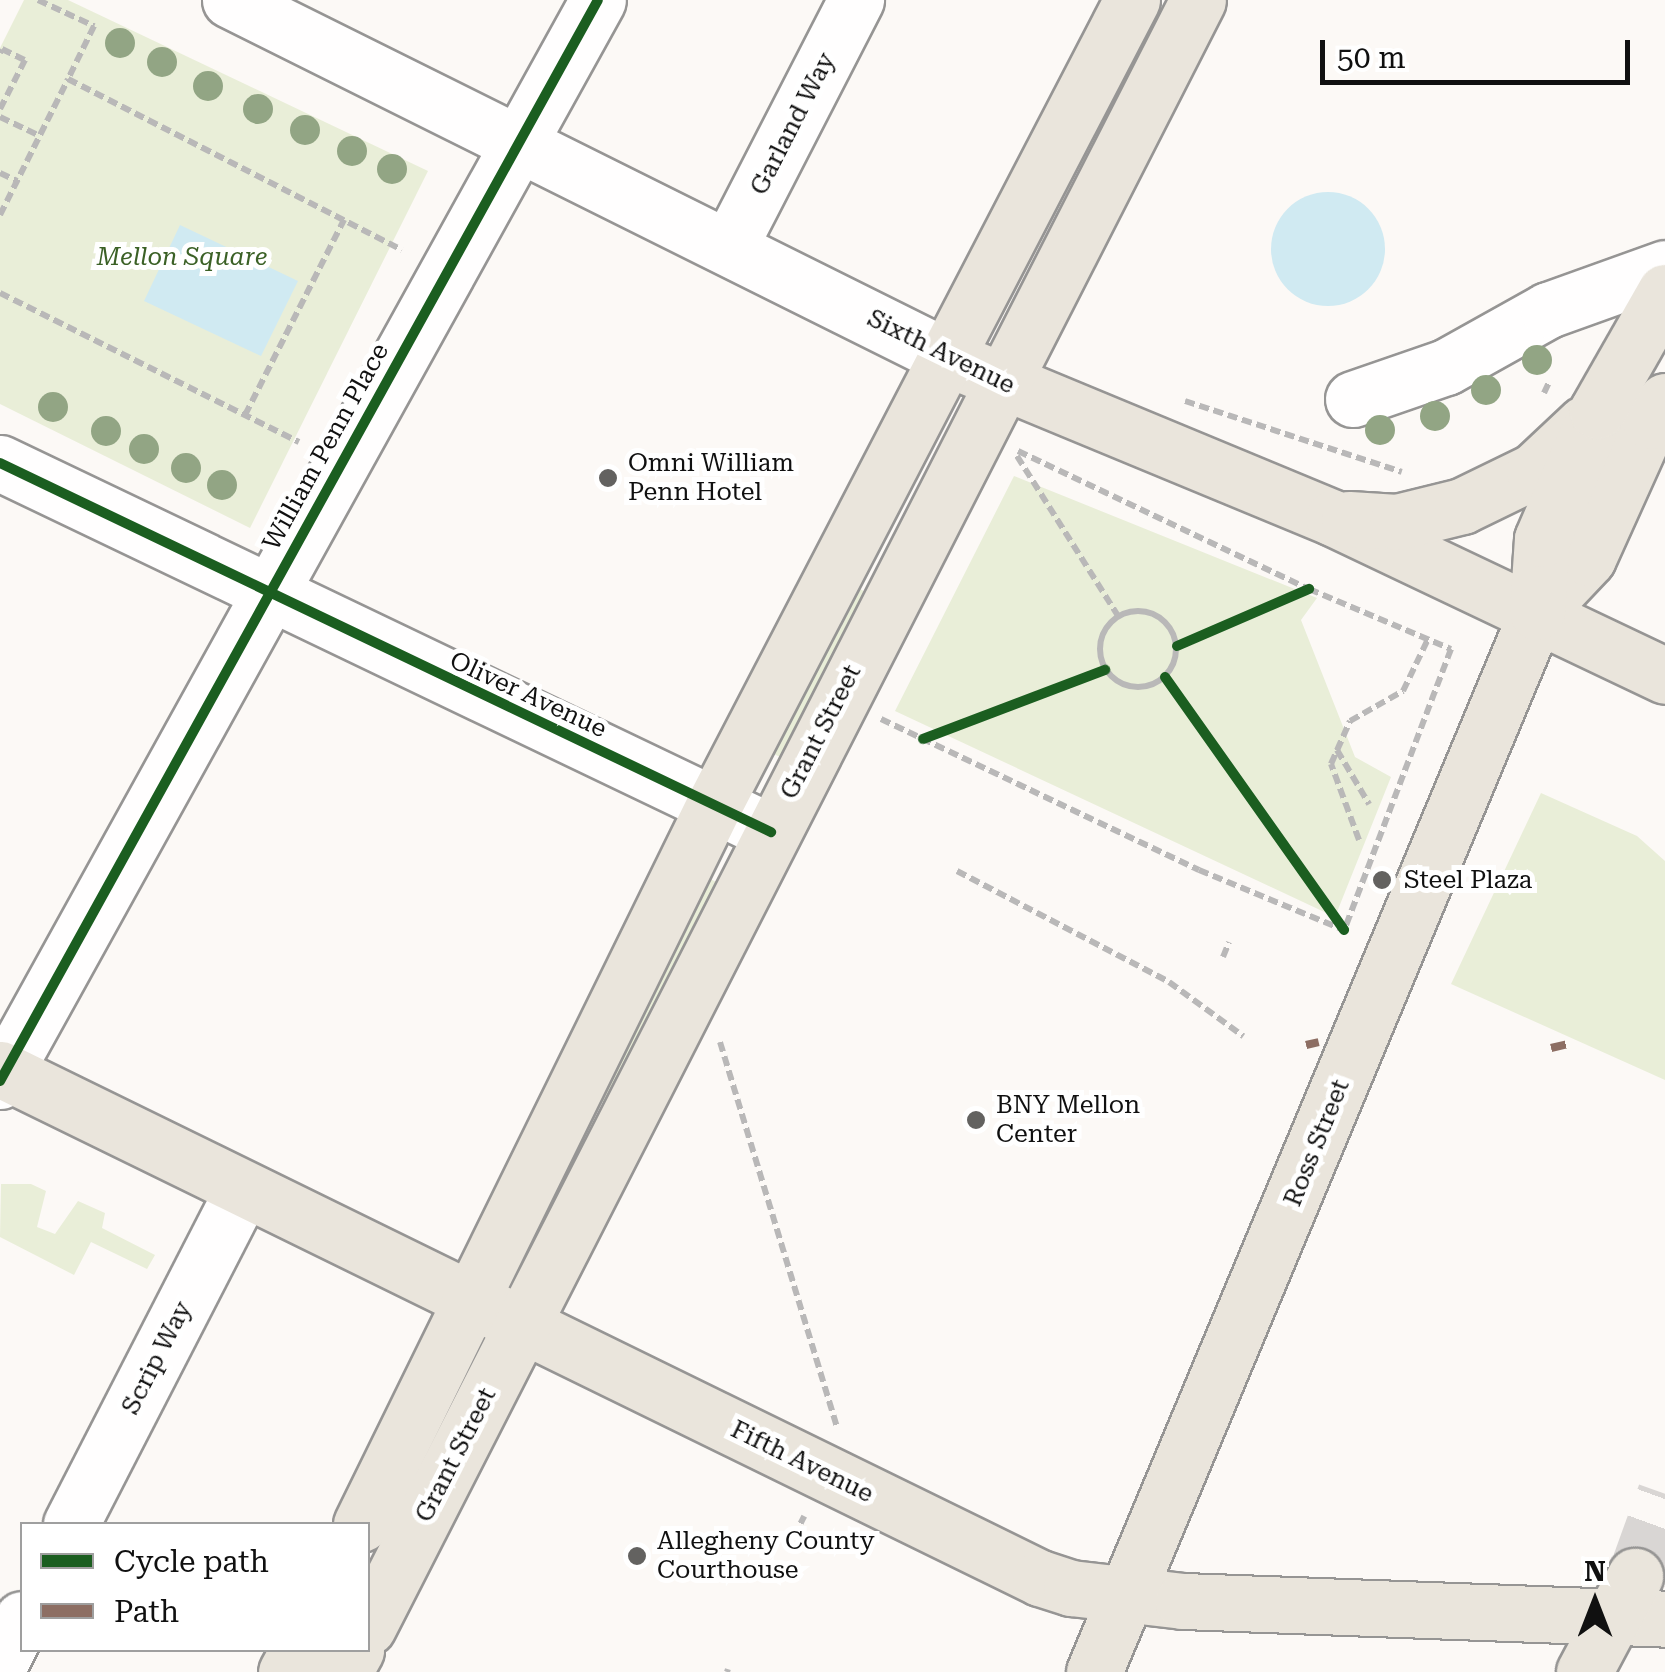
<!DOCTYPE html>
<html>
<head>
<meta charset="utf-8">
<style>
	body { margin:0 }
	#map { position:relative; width:1665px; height:1672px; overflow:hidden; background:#fcf9f6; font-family:"Roboto Serif",serif }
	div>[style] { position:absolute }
	.green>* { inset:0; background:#e9eed8 }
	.water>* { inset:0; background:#d0eaf2 }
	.round { border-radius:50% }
	.major-tunnel>* { height:55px; margin-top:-27.5px; transform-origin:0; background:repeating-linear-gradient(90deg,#d9d6d4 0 55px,transparent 0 83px) }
	.path>* { height:6px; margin-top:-3px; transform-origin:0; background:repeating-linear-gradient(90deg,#b9b8b8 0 10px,transparent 0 15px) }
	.path>.ring { margin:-3px; padding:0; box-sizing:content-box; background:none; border:6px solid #b9b8b8; border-radius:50% }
	.roads { filter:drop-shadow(2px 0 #969594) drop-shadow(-2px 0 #969594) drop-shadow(0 2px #969594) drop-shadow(0 -2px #969594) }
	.minor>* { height:55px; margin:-27.5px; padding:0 27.5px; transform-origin:27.5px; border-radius:27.5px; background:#fffefe }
	.major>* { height:55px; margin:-27.5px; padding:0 27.5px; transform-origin:27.5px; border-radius:27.5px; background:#eae5dc }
	.quiet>* { height:8px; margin-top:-4px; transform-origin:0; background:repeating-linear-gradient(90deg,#8d6e63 0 15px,transparent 0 23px) }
	.cycleway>* { height:10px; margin:-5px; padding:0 5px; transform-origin:5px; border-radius:5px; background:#1b5e20 }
	.trees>* { width:30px; height:30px; margin:-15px; border-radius:50%; background:#92a584 }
	.dots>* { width:28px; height:28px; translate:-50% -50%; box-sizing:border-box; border:5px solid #fff; border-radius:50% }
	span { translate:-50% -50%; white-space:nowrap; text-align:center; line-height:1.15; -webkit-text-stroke:10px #fff; paint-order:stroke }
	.street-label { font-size:25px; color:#101010 }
	.park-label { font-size:25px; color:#3b6126; font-style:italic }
	.poi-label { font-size:25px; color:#101010 }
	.left { translate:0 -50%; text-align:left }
	.legend { position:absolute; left:20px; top:1522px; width:350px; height:130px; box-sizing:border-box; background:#fff; border:2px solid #9f9f9f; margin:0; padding:12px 18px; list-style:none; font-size:30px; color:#101010 }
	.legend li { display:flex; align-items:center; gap:20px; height:50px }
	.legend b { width:50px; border:2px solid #9f9f9f }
	.north { position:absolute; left:1545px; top:1552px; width:100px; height:100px; -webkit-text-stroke:8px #fff; paint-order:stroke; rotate:0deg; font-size:28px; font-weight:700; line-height:40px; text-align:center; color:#101010 }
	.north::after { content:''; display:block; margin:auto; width:35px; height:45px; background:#101010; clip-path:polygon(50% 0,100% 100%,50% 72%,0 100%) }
	.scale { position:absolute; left:1320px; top:40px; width:310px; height:45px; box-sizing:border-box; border:5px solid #101010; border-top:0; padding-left:12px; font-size:30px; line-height:35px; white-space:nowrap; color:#101010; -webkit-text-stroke:8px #fff; paint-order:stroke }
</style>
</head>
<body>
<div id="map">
	<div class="green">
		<div style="clip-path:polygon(24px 0,68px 0,428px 171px,250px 528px,0 404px,0 48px)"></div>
		<div style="clip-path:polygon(1014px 476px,1317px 598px,1301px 620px,1355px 757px,1391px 777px,1335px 917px,895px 711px)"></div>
		<div style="clip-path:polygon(858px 588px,875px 597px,790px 762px,774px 754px)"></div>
		<div style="clip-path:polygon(1541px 793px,1637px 836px,1665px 861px,1665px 1080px,1451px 984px)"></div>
		<div style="clip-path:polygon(708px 878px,725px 886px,614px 1107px,597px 1099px)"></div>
		<div style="clip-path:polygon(31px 1184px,46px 1191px,37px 1227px,55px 1234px,78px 1201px,105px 1213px,102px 1228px,155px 1255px,147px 1269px,91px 1242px,74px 1275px,0 1237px,1px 1184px)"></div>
	</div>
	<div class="water">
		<div class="round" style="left:1271px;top:192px;width:114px;height:114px"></div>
		<div style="clip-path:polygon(180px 225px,298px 281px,261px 356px,144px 301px)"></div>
	</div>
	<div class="major-tunnel">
		<div style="left:1635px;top:1576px;width:88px;rotate:-70.1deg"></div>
	</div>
	<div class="path">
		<div style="left:38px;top:0;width:62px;rotate:24.9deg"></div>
		<div style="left:94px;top:26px;width:59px;rotate:116.1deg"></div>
		<div style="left:0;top:53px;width:4px;rotate:-63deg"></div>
		<div style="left:2px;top:49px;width:25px;rotate:26deg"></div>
		<div style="left:25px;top:60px;width:55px;rotate:117deg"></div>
		<div style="left:0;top:117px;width:44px;rotate:25.4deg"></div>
		<div style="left:0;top:173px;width:19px;rotate:25deg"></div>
		<div style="left:0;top:215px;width:152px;rotate:-63.4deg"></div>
		<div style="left:68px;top:79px;width:375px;rotate:27.1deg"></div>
		<div style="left:0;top:293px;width:334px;rotate:26.5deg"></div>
		<div style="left:1544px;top:393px;width:14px;rotate:-65deg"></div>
		<div style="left:1185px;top:401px;width:228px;rotate:18.1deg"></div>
		<div style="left:245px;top:415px;width:219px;rotate:-63.1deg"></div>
		<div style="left:1018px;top:451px;width:322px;rotate:25.4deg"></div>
		<div style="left:1309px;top:589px;width:154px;rotate:22.9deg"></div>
		<div style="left:1451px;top:649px;width:301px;rotate:110.8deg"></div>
		<div style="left:1017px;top:456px;width:189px;rotate:57.7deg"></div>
		<div class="ring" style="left:1100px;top:611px;width:70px;height:70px"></div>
		<div style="left:1177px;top:646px;width:144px;rotate:-23.4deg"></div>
		<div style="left:1165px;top:677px;width:309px;rotate:54.8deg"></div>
		<div style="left:881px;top:719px;width:352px;rotate:25.4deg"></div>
		<div style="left:1199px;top:870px;width:157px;rotate:22.5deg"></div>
		<div style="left:924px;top:739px;width:194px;rotate:-20.9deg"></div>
		<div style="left:1337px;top:750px;width:63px;rotate:59.3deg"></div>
		<div style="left:1359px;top:840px;width:81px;rotate:-110.2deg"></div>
		<div style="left:1331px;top:764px;width:47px;rotate:-66.2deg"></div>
		<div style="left:1350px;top:721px;width:61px;rotate:-29.5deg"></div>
		<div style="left:1403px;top:691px;width:58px;rotate:-64.3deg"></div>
		<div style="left:957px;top:871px;width:239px;rotate:27.6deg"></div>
		<div style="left:1169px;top:982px;width:92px;rotate:36.1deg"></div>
		<div style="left:1223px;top:957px;width:16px;rotate:-68deg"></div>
		<div style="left:720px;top:1042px;width:402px;rotate:73.1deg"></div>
		<div style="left:787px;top:1550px;width:38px;rotate:-63deg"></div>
		<div style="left:727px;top:1672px;width:3px;rotate:-72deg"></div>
	</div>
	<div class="roads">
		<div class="minor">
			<div style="left:230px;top:0;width:803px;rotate:26.47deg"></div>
			<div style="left:729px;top:247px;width:278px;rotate:-62.8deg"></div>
			<div style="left:1353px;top:399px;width:98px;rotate:-19deg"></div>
			<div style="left:1446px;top:367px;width:117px;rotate:-29.2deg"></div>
			<div style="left:1548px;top:310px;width:124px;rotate:-19.7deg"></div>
			<div style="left:0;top:463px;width:855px;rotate:25.58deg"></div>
			<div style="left:0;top:1081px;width:1235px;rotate:-61.05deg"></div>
			<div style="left:71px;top:1524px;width:374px;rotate:-62.8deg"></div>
			<div style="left:0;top:1663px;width:49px;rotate:-63.4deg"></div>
		</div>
		<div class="major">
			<div style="left:969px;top:367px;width:394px;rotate:22.5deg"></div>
			<div style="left:1333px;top:518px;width:368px;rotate:25.4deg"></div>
			<div style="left:1349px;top:519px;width:48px;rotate:3.6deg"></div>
			<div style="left:1397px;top:522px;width:67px;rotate:-13.8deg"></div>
			<div style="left:1462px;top:506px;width:80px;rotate:-25.9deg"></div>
			<div style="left:1534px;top:471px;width:69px;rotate:-43.2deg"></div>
			<div style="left:1537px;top:612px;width:74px;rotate:-46.6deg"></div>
			<div style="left:1588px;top:558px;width:150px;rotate:-65.7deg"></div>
			<div style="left:1650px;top:421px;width:25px;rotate:-53deg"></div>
			<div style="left:0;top:1069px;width:1158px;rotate:26.08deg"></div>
			<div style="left:1040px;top:1578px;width:33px;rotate:18deg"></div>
			<div style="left:1071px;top:1588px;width:113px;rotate:6.6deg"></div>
			<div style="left:1183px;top:1601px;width:482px;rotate:2.1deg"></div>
			<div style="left:361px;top:1524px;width:801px;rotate:-63.85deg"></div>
			<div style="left:714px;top:805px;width:907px;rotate:-62.56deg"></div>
			<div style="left:368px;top:1627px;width:1826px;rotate:-62.97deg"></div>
			<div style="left:286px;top:1672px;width:25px;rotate:-61deg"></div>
			<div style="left:344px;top:1672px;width:25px;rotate:-61deg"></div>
			<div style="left:1094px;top:1672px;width:1149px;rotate:-67.32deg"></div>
			<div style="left:1537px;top:612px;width:73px;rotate:-86.1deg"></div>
			<div style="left:1542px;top:539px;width:139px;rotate:-66.7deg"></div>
			<div style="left:1597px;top:411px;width:137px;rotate:-60.3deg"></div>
			<div style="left:1584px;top:1672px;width:109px;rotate:-62deg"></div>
		</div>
	</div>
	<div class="quiet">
		<div style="left:1306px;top:1045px;width:13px;rotate:-13deg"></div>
		<div style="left:1551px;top:1048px;width:17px;rotate:-13deg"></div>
	</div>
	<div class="cycleway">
		<div style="left:0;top:463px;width:855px;rotate:25.58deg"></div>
		<div style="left:1177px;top:646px;width:144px;rotate:-23.4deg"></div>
		<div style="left:1165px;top:677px;width:310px;rotate:54.7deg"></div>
		<div style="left:923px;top:739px;width:195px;rotate:-20.8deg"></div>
		<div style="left:0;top:1081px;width:1235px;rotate:-61.05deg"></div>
	</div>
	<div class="trees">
		<div style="left:120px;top:43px"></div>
		<div style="left:162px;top:62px"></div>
		<div style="left:208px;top:86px"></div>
		<div style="left:258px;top:109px"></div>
		<div style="left:305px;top:130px"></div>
		<div style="left:352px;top:151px"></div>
		<div style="left:392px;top:169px"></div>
		<div style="left:1537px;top:360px"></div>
		<div style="left:1486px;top:390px"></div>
		<div style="left:53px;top:407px"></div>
		<div style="left:1435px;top:416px"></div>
		<div style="left:1380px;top:430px"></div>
		<div style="left:106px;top:431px"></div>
		<div style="left:144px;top:449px"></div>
		<div style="left:186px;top:468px"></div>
		<div style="left:222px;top:485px"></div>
	</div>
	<div class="dots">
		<div style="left:608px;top:478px;background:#636260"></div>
		<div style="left:1382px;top:880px;background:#636260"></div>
		<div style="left:976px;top:1120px;background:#636260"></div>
		<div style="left:637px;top:1556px;background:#636260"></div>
	</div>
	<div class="street-label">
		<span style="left:793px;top:124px;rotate:-63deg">Garland Way</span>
		<span style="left:941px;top:352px;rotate:26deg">Sixth Avenue</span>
		<span style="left:326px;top:447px;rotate:-61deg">William Penn Place</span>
		<span style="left:528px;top:695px;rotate:25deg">Oliver Avenue</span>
		<span style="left:821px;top:732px;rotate:-63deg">Grant Street</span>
		<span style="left:1317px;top:1143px;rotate:-68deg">Ross Street</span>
		<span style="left:157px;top:1358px;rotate:-63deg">Scrip Way</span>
		<span style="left:456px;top:1455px;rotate:-63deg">Grant Street</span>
		<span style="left:802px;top:1462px;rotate:26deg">Fifth Avenue</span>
	</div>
	<div class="park-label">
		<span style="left:182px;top:257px">Mellon Square</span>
	</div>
	<div class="poi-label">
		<span class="left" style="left:628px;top:478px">Omni William<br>Penn Hotel</span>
		<span class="left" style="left:1404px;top:880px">Steel Plaza</span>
		<span class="left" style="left:996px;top:1120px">BNY Mellon<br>Center</span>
		<span class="left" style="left:657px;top:1556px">Allegheny County<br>Courthouse</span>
	</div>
	<ul class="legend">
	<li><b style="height:12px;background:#1b5e20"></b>Cycle path</li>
	<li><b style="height:12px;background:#8d6e63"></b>Path</li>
	</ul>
	<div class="north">N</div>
	<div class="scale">50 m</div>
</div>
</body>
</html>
